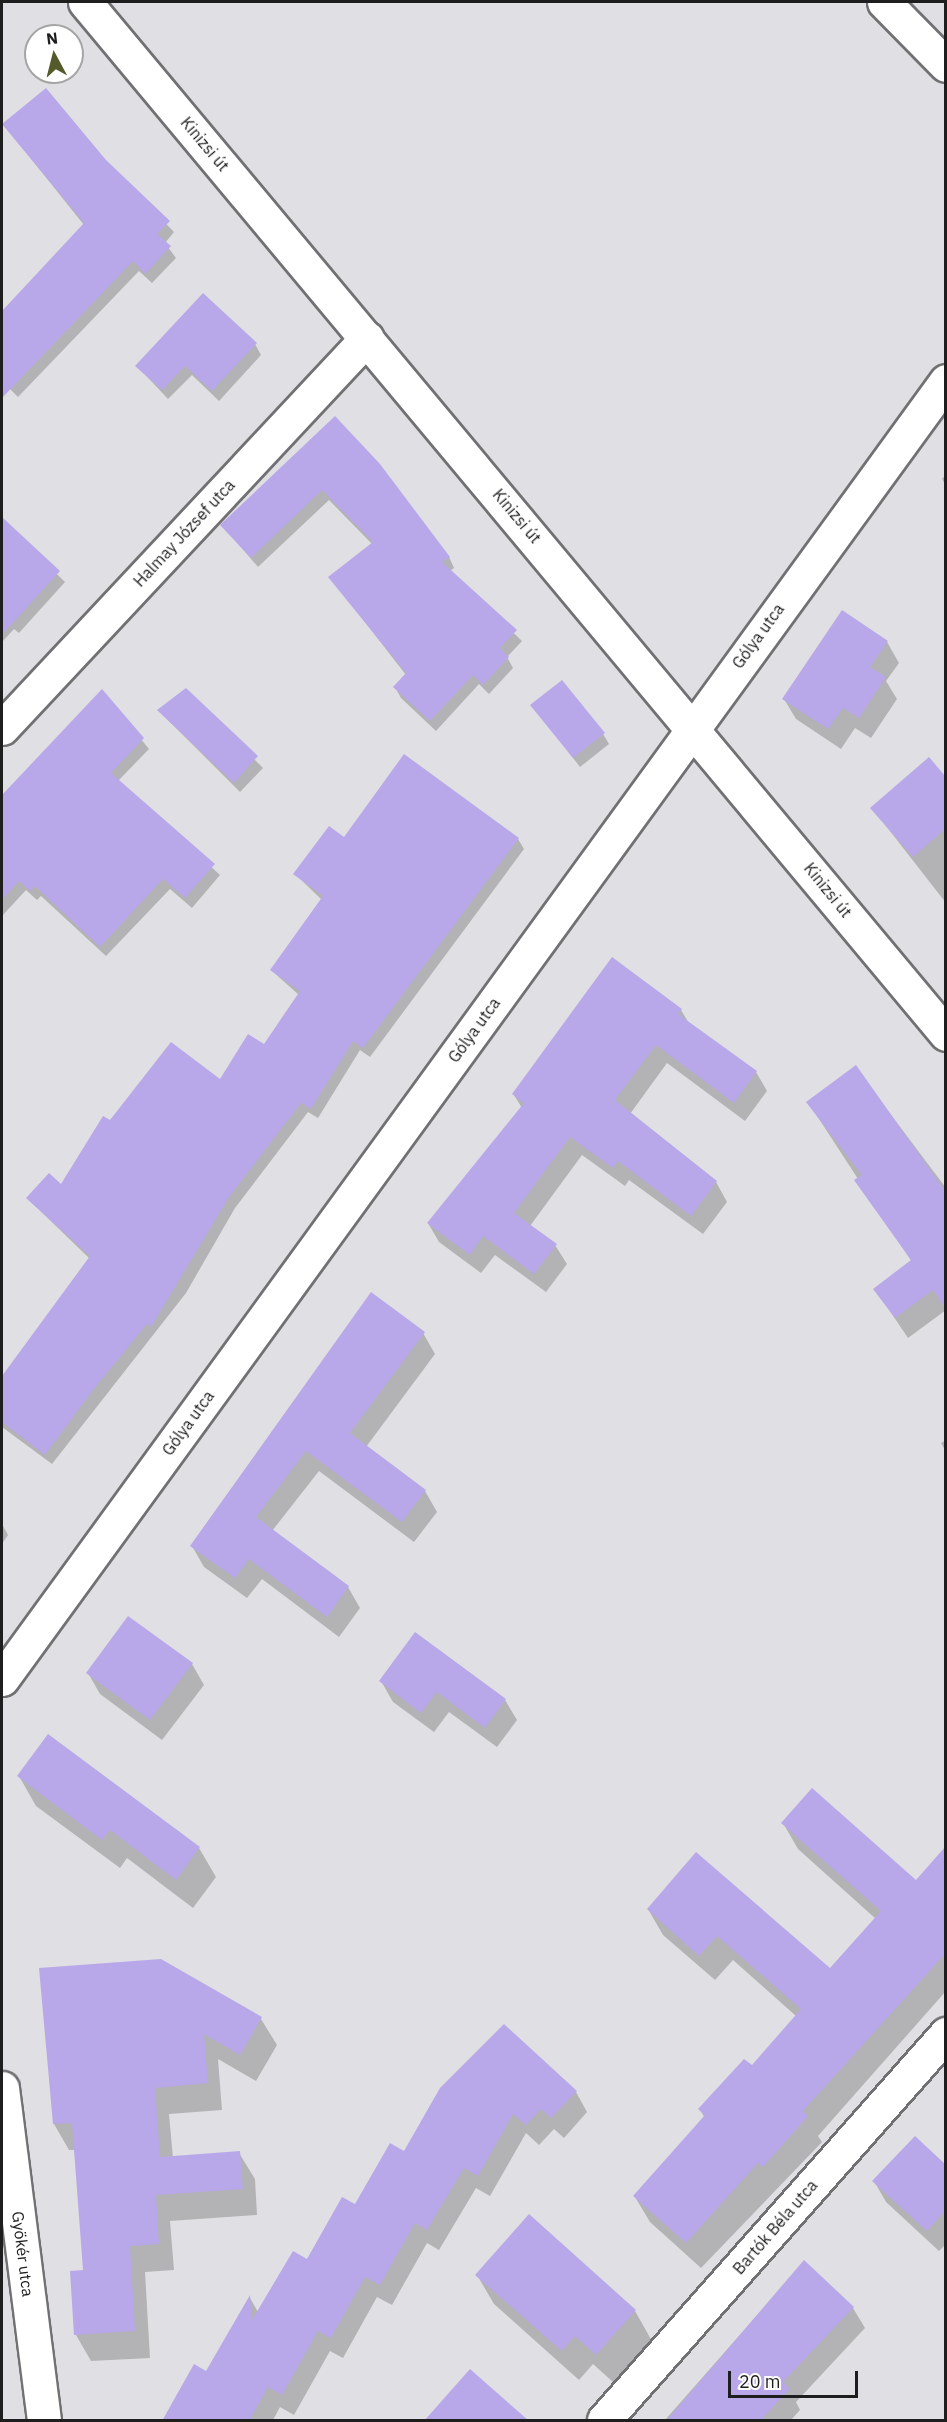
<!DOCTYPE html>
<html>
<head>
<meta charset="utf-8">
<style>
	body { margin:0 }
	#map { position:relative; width:947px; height:2422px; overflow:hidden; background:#e0dfe3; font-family:"IBM Plex Sans",sans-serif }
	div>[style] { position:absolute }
	.shadow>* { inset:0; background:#0003 }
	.building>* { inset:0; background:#b8a8e9 }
	.roads { filter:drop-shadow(2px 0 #717174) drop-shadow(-2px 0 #717174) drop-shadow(0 2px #717174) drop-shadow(0 -2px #717174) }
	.street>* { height:33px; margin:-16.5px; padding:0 16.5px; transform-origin:16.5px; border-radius:16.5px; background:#fff }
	span { translate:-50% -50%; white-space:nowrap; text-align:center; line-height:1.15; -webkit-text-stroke:6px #fff; paint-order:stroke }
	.street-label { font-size:16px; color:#1e1e1f }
	.frame { position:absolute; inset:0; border:3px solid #1e1e1f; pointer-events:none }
	.north { position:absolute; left:24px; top:24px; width:60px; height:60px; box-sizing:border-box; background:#fff; border:2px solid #a5a5a5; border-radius:50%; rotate:353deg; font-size:16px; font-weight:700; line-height:24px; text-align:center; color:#1e1e1f }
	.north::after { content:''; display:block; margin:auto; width:21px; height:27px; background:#545a29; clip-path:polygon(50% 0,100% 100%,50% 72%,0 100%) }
	.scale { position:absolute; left:728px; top:2371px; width:130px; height:27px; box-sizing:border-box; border:3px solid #1e1e1f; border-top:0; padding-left:8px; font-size:18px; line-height:21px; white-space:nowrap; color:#1e1e1f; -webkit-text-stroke:4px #fff; paint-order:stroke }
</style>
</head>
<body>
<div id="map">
	<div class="shadow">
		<div style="clip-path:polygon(4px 125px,105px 161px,174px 232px,165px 243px,176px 258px,152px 283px,139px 271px,18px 397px,2px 381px,2px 313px,84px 225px)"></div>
		<div style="clip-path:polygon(255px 344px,261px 355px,219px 401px,192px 375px,168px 399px,137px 366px)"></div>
		<div style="clip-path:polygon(335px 418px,449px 557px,454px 568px,450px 571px,522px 641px,507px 657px,513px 668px,489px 694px,479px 684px,436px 731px,401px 698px,395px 687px,406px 675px,330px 577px,372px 544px,329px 500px,258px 567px,222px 525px)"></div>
		<div style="clip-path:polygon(946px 474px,946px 486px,942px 479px)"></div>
		<div style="clip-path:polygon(2px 520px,65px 582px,19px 633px,14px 629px,2px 642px)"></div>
		<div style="clip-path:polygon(887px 642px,899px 663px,886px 681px,897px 699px,871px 738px,855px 728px,841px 749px,796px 719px,784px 699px)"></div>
		<div style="clip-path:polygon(186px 690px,263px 768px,240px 792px,159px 711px)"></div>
		<div style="clip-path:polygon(102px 691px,149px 749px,118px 781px,220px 875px,192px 908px,170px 889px,106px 956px,41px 896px,37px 900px,26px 890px,2px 916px,2px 797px)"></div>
		<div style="clip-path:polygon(532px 705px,603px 734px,609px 744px,580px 767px)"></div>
		<div style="clip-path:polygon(929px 759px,946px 778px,946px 903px,872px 808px)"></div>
		<div style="clip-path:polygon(344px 839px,518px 839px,524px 849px,370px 1057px,360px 1050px,318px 1118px,308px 1112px,235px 1208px,186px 1293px,52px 1464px,2px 1427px,2px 1378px,90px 1259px,27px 1198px,62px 1186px,110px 1122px,221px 1081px,265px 1046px,299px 995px,271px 970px,322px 900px,295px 874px)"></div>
		<div style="clip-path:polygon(681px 1010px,690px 1025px,756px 1072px,767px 1091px,745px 1121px,667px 1063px,630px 1114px,716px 1182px,727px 1202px,703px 1234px,629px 1180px,625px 1186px,582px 1155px,530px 1226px,555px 1245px,567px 1264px,546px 1292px,495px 1255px,481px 1273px,439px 1242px,428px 1223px,522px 1108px,514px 1095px)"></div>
		<div style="clip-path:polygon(855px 1067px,946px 1188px,946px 1310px,908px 1338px,875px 1289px,912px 1262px,808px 1102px)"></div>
		<div style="clip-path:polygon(423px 1333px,435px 1354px,366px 1447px,425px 1491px,437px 1512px,414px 1542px,319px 1471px,272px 1531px,348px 1587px,360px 1608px,339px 1637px,262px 1579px,247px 1598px,204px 1567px,192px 1546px)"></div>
		<div style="clip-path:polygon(946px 1440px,946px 1452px,941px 1443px)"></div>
		<div style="clip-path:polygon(2px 1524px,8px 1535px,2px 1544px)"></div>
		<div style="clip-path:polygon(192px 1664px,204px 1685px,162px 1740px,100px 1694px,88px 1673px)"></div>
		<div style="clip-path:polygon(381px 1681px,505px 1700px,517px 1720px,497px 1747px,449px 1712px,434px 1732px,393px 1702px)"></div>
		<div style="clip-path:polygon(19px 1776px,199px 1848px,216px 1877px,193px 1908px,127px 1858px,120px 1868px,36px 1806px)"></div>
		<div style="clip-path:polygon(783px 1823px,916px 1882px,946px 1848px,946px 1991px,818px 2136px,822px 2142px,701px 2268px,650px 2222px,635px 2197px,705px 2118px,700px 2110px,752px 2068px,796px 2016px,733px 1960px,715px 1980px,663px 1935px,648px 1909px,830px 1970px,876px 1919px,798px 1849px)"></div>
		<div style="clip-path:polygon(160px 1960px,261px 2019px,277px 2045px,256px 2081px,218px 2059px,222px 2110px,169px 2114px,173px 2158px,239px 2153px,255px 2179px,257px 2215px,170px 2221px,174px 2270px,145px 2272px,150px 2358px,91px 2361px,76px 2335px,85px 2271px,76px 2150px,69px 2150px,54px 2124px)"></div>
		<div style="clip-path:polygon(441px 2089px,576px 2092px,587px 2112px,564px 2138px,554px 2129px,539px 2145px,526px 2133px,490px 2196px,476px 2188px,439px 2250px,427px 2243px,392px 2305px,377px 2297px,343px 2358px,330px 2351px,294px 2415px,280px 2407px,273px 2420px,163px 2420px,207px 2373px,250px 2298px,258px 2312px,405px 2153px)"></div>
		<div style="clip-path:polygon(915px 2138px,946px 2166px,946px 2244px,939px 2251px,886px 2202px,874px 2181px)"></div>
		<div style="clip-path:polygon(529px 2216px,635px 2311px,652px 2341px,614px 2383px,593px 2364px,579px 2380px,494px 2304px,477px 2275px)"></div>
		<div style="clip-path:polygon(804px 2262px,853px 2308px,865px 2328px,796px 2402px,800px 2410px,791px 2420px,665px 2420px)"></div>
	</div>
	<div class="building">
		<div style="clip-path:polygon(46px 88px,106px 160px,170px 221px,157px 234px,171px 246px,145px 274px,133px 261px,2px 398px,2px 311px,84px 223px,2px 124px)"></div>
		<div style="clip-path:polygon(203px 293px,257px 343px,212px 391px,185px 366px,162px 390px,135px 366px)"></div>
		<div style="clip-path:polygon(335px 416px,380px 464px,450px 557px,442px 562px,517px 630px,500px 648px,509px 657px,483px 685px,473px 675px,430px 721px,393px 687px,406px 673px,328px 577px,373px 542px,322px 490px,251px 558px,220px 525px)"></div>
		<div style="clip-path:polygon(2px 517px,60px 571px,2px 635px)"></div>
		<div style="clip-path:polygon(842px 610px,888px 641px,870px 667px,886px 677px,859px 718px,843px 708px,828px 729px,782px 699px)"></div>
		<div style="clip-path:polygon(562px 680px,605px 733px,573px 758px,530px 705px)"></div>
		<div style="clip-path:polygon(186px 688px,258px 756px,234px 783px,157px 710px)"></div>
		<div style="clip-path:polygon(102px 689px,144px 738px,111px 773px,215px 864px,185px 898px,163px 879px,100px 947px,35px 886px,30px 891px,19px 881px,2px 900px,2px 795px)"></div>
		<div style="clip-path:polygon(404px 754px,519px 838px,363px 1048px,353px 1041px,311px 1109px,301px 1103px,229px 1197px,151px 1327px,147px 1324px,93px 1390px,45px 1455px,2px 1422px,2px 1376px,90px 1256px,26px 1198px,49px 1173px,61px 1184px,103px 1116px,110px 1120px,171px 1042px,220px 1079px,248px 1034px,264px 1044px,300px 991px,270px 970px,323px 896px,293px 874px,329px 826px,344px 837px)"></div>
		<div style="clip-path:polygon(929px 757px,945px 776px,945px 829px,913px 857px,870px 808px)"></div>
		<div style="clip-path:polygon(612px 957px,682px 1009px,678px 1014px,757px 1071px,734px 1103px,656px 1045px,615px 1100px,717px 1181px,691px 1216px,618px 1161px,613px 1168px,570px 1137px,514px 1213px,557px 1244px,534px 1274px,483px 1236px,470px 1255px,427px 1223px,524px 1103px,512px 1094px)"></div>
		<div style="clip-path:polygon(856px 1065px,945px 1191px,945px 1308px,933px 1290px,895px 1318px,873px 1289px,911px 1260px,854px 1180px,862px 1175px,806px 1102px)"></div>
		<div style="clip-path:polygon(371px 1292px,425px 1332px,350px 1433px,426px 1490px,402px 1522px,306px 1451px,256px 1517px,349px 1586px,327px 1617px,249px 1559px,235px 1578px,190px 1546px)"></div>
		<div style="clip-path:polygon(128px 1616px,193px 1663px,150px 1720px,86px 1673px)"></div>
		<div style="clip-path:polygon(415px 1632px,506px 1699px,485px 1728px,437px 1692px,421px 1713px,379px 1681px)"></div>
		<div style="clip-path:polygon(48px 1734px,200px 1847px,176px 1880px,110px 1830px,102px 1840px,17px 1776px)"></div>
		<div style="clip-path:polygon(812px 1788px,916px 1880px,945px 1847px,945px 1954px,803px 2111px,808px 2116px,763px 2167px,758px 2163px,686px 2243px,633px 2196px,705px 2115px,698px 2109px,744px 2059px,752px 2065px,801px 2009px,717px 1936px,699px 1956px,647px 1909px,696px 1852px,830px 1968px,881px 1911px,781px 1823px)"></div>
		<div style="clip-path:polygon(161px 1959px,262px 2017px,240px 2055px,204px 2034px,208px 2083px,155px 2088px,160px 2157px,240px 2151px,243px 2189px,156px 2195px,159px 2244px,130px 2246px,135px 2331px,74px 2335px,70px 2271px,83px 2270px,72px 2123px,53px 2124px,39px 1968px)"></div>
		<div style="clip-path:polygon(504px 2024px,577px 2091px,551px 2118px,541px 2109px,526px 2125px,513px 2114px,478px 2176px,464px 2168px,427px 2230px,415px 2223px,380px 2285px,365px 2277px,331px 2338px,318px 2331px,282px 2395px,268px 2387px,249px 2421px,162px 2421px,194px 2364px,206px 2371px,250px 2295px,252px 2320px,293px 2251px,307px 2259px,342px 2197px,355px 2204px,390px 2143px,404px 2151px,440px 2088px)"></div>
		<div style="clip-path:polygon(915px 2136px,945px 2164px,945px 2211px,927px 2231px,872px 2181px)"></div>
		<div style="clip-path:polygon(529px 2214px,636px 2310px,596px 2355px,575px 2336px,562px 2351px,475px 2275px)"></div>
		<div style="clip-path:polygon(804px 2260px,854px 2307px,783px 2382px,790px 2389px,760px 2421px,666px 2421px)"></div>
		<div style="clip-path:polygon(470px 2369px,529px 2421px,424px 2421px)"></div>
	</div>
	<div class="roads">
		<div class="street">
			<div style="left:85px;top:2px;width:1344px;rotate:50.16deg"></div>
			<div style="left:884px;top:2px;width:88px;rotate:45.5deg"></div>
			<div style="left:2px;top:728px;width:534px;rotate:-46.9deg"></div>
			<div style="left:2px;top:1679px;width:1605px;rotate:-53.97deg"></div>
			<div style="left:2px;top:2088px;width:335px;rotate:82.8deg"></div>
			<div style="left:604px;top:2420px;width:516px;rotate:-48.46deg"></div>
		</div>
	</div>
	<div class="street-label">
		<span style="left:205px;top:144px;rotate:50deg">Kinizsi út</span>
		<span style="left:517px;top:516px;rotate:50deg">Kinizsi út</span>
		<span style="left:184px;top:533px;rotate:-47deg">Halmay József utca</span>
		<span style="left:758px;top:636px;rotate:-54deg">Gólya utca</span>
		<span style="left:828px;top:890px;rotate:51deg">Kinizsi út</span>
		<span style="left:474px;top:1030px;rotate:-54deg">Gólya utca</span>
		<span style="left:188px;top:1423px;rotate:-54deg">Gólya utca</span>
		<span style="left:775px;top:2227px;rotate:-49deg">Bartók Béla utca</span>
		<span style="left:23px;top:2254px;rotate:83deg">Gyökér utca</span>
	</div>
	<div class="frame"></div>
	<div class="north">N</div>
	<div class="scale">20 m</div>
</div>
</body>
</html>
